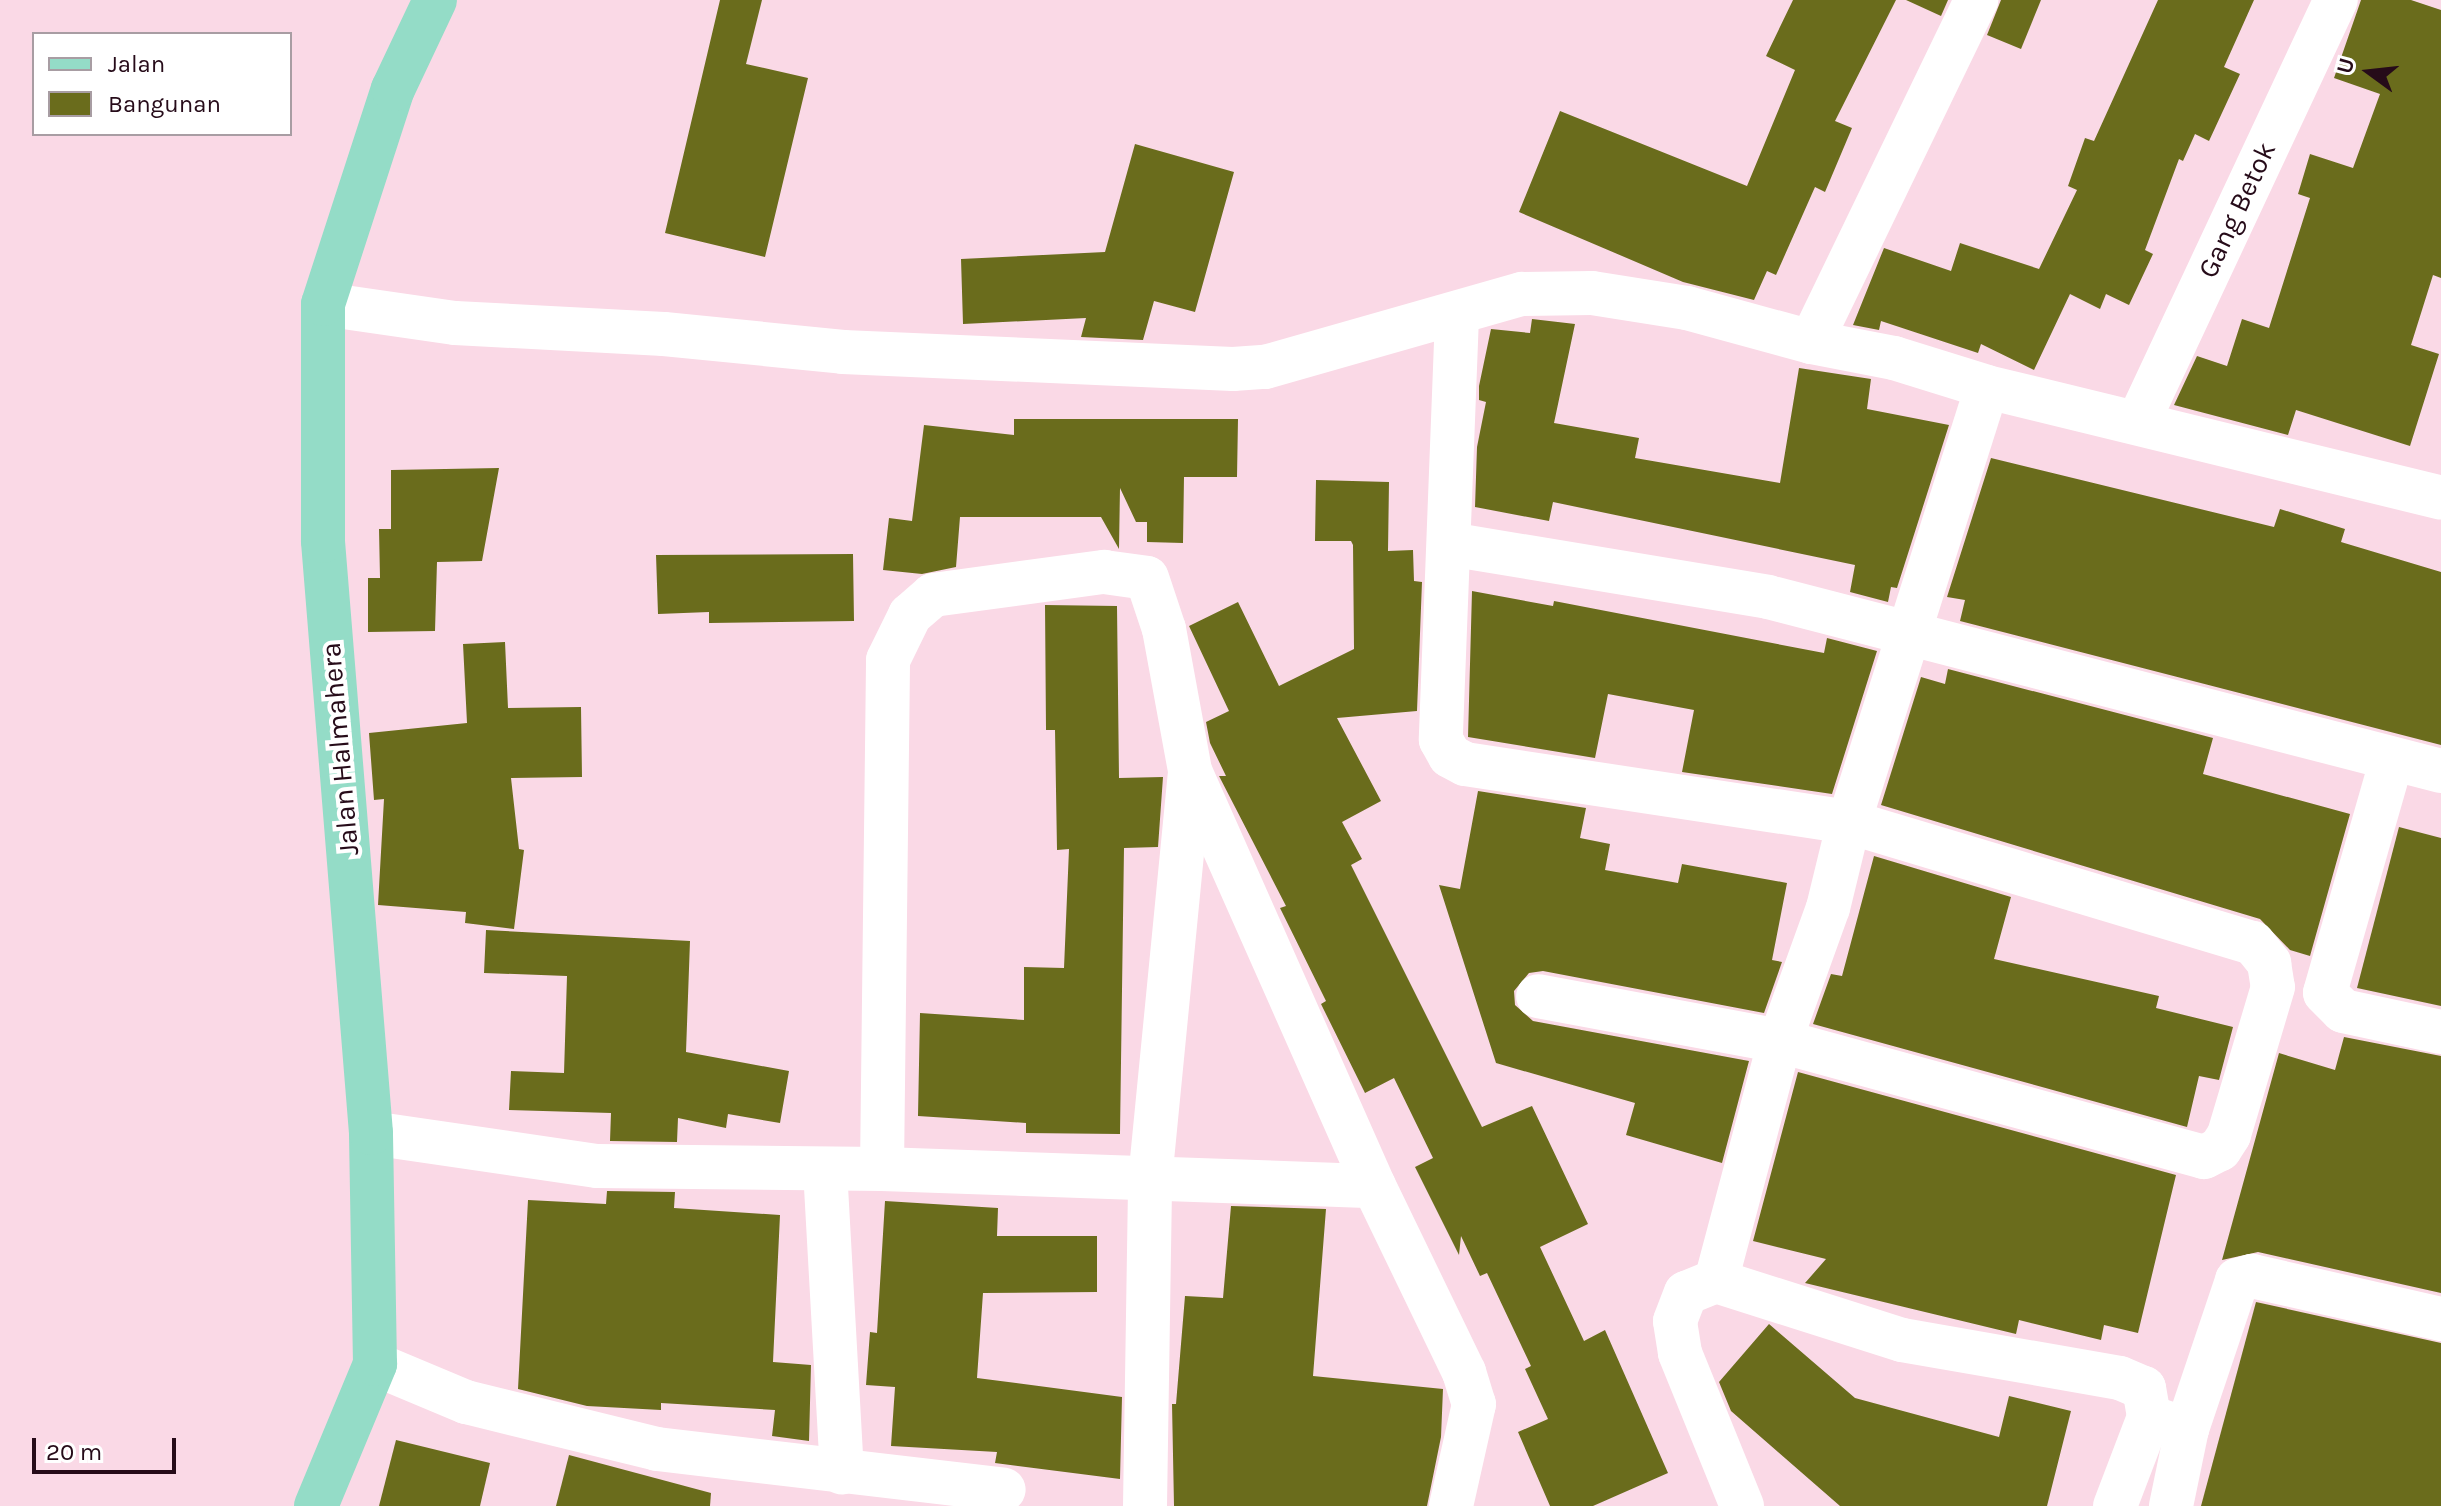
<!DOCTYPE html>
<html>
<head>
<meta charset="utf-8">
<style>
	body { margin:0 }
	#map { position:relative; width:2441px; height:1506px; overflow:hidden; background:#fad9e6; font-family:Karla,sans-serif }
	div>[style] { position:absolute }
	.building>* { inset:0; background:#6a6c1c }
	.street>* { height:44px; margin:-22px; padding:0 22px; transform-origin:22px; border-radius:22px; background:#fff }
	.primary>* { height:44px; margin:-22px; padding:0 22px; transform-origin:22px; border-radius:22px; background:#94dcc7 }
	span { translate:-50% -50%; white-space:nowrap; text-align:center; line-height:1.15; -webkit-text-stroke:8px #fff; paint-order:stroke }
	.street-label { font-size:28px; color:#260b19 }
	.legend { position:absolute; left:32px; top:32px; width:260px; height:104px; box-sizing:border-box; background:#fff; border:2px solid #a89da3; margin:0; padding:10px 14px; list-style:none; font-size:24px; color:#260b19 }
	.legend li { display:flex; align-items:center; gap:16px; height:40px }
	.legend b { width:40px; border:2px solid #a89da3 }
	.north { position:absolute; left:2329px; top:32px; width:80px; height:80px; -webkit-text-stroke:6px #fff; paint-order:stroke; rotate:285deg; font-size:22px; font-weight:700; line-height:32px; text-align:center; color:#260b19 }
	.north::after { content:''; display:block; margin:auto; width:28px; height:36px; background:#260b19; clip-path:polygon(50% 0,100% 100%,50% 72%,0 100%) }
	.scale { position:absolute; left:32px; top:1438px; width:144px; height:36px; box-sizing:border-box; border:4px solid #260b19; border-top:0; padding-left:10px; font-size:24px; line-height:28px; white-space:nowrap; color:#260b19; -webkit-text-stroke:6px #fff; paint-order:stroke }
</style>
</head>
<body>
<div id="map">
	<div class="building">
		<div style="clip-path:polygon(720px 0,762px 0,746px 64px,808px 78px,765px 257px,665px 233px)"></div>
		<div style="clip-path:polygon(1793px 0,1896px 0,1835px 121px,1852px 128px,1825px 192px,1815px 187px,1776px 275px,1767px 271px,1754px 300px,1683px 282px,1519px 212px,1560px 111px,1747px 186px,1795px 70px,1766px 56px)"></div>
		<div style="clip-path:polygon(1906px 0,1948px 0,1941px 16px)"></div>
		<div style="clip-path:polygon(2001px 0,2041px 0,2021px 49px,1987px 35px)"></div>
		<div style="clip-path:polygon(2158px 0,2254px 0,2224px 67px,2240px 74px,2209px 141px,2195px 134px,2183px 161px,2179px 159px,2145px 250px,2153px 254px,2129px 305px,2106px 294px,2100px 309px,2070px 294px,2034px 370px,1981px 344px,1978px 353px,1881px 321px,1879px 330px,1853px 325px,1884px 248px,1951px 271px,1960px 243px,2039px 269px,2077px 190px,2068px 186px,2085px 138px,2094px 141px)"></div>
		<div style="clip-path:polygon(2361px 0,2411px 0,2441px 10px,2441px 278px,2433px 275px,2411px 345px,2439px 354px,2410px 446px,2296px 410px,2288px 435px,2174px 405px,2197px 356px,2227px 366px,2242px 319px,2269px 328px,2310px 198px,2298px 194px,2310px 154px,2353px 168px,2380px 94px,2334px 78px)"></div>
		<div style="clip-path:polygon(1135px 144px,1234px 172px,1195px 312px,1154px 301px,1143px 340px,1081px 337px,1086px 318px,963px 324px,961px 259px,1105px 252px)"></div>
		<div style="clip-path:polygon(1532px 319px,1575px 324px,1554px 423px,1639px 438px,1635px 458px,1780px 483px,1799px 368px,1871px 379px,1867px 409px,1949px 425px,1897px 588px,1891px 587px,1888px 602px,1850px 592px,1855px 565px,1553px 502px,1549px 521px,1475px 507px,1477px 447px,1486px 402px,1479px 400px,1479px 386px,1491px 329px,1530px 333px)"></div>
		<div style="clip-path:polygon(1014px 419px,1238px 419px,1237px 477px,1184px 477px,1183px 543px,1147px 542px,1147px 522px,1136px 522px,1120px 488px,1119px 549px,1101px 517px,960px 517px,956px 567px,922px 574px,883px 570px,889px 518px,912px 521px,924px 425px,1014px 435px)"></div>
		<div style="clip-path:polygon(1991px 458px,2274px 527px,2280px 509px,2345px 529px,2341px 542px,2441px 572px,2441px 745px,1960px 621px,1965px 600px,1947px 597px)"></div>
		<div style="clip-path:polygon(499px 468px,482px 561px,437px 562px,435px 631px,368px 632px,368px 578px,380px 578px,379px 529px,391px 529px,391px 470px)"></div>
		<div style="clip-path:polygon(1316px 480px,1389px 482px,1388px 551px,1413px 550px,1414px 581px,1422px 582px,1417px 711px,1337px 718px,1381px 801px,1342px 822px,1362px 859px,1351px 865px,1482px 1127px,1532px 1106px,1588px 1224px,1540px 1247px,1584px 1341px,1605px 1330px,1668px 1473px,1593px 1506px,1550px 1506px,1518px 1432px,1548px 1419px,1525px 1369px,1531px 1366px,1487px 1273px,1480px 1276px,1461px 1236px,1459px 1255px,1415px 1167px,1433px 1158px,1394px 1078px,1365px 1093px,1321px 1004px,1326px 1001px,1280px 908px,1286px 906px,1219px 776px,1226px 776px,1210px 743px,1206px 722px,1229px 711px,1189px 626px,1238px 602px,1279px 686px,1354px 649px,1353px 545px,1351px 541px,1315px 541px)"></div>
		<div style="clip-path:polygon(853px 554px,854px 621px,709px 623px,709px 612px,658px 614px,656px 555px)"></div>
		<div style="clip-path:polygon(1472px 591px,1553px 606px,1554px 601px,1824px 653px,1827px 638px,1877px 651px,1832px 794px,1682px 772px,1694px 710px,1608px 694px,1595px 758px,1468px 737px)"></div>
		<div style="clip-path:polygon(1045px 605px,1117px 606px,1119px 778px,1163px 777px,1158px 847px,1124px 848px,1120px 1134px,1026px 1133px,1026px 1123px,918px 1116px,920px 1013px,1024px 1020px,1024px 967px,1064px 968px,1069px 849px,1057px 850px,1055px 730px,1046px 730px)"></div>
		<div style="clip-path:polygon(505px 642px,508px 708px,581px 707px,582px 777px,511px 778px,519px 849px,524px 850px,514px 929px,465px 923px,466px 912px,378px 905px,384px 799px,374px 800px,369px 733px,467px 723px,463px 644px)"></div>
		<div style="clip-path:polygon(1948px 669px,2213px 738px,2203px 774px,2350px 814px,2310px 956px,2290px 950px,2260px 919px,1881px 805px,1921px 677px,1945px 684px)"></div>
		<div style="clip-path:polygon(1478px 791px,1586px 808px,1580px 838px,1610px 844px,1605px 870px,1678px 883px,1682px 864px,1787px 883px,1772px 960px,1782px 962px,1764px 1013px,1543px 971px,1529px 973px,1514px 991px,1515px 1005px,1533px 1021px,1749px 1061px,1722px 1163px,1626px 1135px,1635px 1103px,1496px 1063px,1439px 885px,1460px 889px)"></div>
		<div style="clip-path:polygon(2399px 827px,2441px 838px,2441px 1006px,2357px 988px)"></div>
		<div style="clip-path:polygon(1874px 856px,2011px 897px,1994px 959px,2159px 996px,2156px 1008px,2233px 1027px,2219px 1080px,2199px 1076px,2187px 1127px,1813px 1024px,1831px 974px,1842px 976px)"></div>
		<div style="clip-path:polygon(486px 930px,690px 941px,686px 1052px,789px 1071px,780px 1123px,728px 1114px,726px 1128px,678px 1118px,677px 1142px,610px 1141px,611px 1113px,509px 1110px,511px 1071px,564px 1073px,567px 976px,484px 973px)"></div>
		<div style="clip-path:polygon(2344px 1037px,2441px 1056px,2441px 1293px,2258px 1252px,2222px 1260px,2279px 1053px,2335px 1070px)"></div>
		<div style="clip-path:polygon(1798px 1072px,2176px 1175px,2138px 1333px,2104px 1325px,2101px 1340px,2019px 1320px,2016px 1334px,1805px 1283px,1826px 1259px,1753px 1241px)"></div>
		<div style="clip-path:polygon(607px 1191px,675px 1192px,674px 1208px,780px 1215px,773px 1362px,811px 1365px,809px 1441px,772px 1436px,775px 1410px,661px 1403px,661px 1410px,587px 1406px,518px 1389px,528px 1200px,606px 1204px)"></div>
		<div style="clip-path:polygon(885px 1201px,998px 1208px,997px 1236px,1097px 1236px,1097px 1292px,983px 1293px,977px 1378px,1122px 1397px,1120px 1479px,995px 1463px,997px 1452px,891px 1446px,895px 1387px,866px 1385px,870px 1332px,877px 1333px)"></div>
		<div style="clip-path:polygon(1231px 1206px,1326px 1209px,1313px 1376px,1443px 1389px,1441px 1437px,1427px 1506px,1174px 1506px,1172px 1404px,1176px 1404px,1185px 1296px,1223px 1298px)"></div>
		<div style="clip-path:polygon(2256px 1302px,2441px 1343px,2441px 1506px,2201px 1506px)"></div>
		<div style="clip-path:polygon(1769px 1324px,1855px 1398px,1999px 1437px,2009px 1396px,2071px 1411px,2047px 1506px,1840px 1506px,1731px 1411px,1719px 1382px)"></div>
		<div style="clip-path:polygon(396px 1440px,490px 1463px,480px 1506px,379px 1506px)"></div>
		<div style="clip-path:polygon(569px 1455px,711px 1493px,710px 1506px,556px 1506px)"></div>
	</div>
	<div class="street">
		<div style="left:323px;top:304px;width:133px;rotate:8.2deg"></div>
		<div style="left:455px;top:323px;width:209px;rotate:3deg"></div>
		<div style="left:664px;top:334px;width:180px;rotate:5.7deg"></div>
		<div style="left:843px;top:352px;width:390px;rotate:2.5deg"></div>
		<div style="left:1233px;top:369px;width:32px;rotate:-4deg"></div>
		<div style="left:1265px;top:367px;width:267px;rotate:-15.9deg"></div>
		<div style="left:1522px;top:294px;width:70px;rotate:-0.8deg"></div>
		<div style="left:1592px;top:293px;width:96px;rotate:9deg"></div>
		<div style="left:1687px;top:308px;width:129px;rotate:15.3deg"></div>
		<div style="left:1811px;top:342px;width:85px;rotate:10.9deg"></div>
		<div style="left:1894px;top:358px;width:97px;rotate:17.3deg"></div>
		<div style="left:1987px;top:387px;width:467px;rotate:13.7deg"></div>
		<div style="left:1457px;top:316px;width:424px;rotate:92.2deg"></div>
		<div style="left:1441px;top:740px;width:18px;rotate:61deg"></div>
		<div style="left:1450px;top:756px;width:17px;rotate:28deg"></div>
		<div style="left:1465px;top:764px;width:388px;rotate:8.6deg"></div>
		<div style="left:1849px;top:822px;width:422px;rotate:16.7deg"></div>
		<div style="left:2253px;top:943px;width:26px;rotate:51deg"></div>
		<div style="left:2269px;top:963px;width:24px;rotate:81deg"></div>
		<div style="left:2273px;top:987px;width:154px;rotate:106.6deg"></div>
		<div style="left:2229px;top:1135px;width:17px;rotate:123deg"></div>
		<div style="left:2220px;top:1149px;width:18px;rotate:153deg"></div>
		<div style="left:2204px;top:1157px;width:440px;rotate:-164.7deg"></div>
		<div style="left:1780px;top:1041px;width:246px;rotate:-169.5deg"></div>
		<div style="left:1811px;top:342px;width:380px;rotate:-64.2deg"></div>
		<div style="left:2139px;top:420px;width:464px;rotate:-64.9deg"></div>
		<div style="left:1449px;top:544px;width:323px;rotate:9.4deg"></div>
		<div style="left:1768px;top:597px;width:695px;rotate:14.5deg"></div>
		<div style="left:2392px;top:759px;width:243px;rotate:106deg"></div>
		<div style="left:2325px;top:993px;width:25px;rotate:45deg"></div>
		<div style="left:2343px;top:1011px;width:100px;rotate:12.1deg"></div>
		<div style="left:371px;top:1133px;width:228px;rotate:8.3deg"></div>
		<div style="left:597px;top:1166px;width:285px;rotate:0.6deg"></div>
		<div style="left:882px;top:1169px;width:492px;rotate:2deg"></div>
		<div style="left:1374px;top:1186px;width:207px;rotate:64.2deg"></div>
		<div style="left:1464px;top:1372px;width:34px;rotate:73deg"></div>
		<div style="left:1474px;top:1404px;width:105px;rotate:102.7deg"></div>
		<div style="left:825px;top:1169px;width:304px;rotate:86.8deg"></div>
		<div style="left:882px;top:1169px;width:509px;rotate:-89.32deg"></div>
		<div style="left:888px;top:660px;width:50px;rotate:-63.9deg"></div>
		<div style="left:910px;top:615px;width:30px;rotate:-41deg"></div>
		<div style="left:933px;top:595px;width:173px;rotate:-7.7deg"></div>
		<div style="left:1104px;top:572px;width:43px;rotate:7.9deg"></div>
		<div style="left:1147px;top:578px;width:54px;rotate:71.6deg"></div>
		<div style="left:1164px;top:629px;width:144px;rotate:79.6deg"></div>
		<div style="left:1190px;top:771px;width:454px;rotate:66.1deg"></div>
		<div style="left:1716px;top:1281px;width:195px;rotate:17.6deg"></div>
		<div style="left:1902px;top:1340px;width:221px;rotate:9.9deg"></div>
		<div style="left:2120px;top:1378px;width:26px;rotate:23deg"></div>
		<div style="left:2144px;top:1388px;width:29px;rotate:80deg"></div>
		<div style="left:2149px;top:1417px;width:40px;rotate:18deg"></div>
		<div style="left:375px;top:1364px;width:99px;rotate:22.7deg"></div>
		<div style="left:466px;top:1402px;width:197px;rotate:13.8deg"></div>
		<div style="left:657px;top:1449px;width:349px;rotate:6.7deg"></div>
		<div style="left:1145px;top:1506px;width:326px;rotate:-89.1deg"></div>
		<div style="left:1150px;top:1180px;width:408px;rotate:-84.4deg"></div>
		<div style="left:1742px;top:1506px;width:165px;rotate:-112.1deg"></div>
		<div style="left:1680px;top:1353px;width:32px;rotate:-99deg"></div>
		<div style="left:1675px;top:1321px;width:30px;rotate:-69deg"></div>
		<div style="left:1686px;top:1293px;width:32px;rotate:-22deg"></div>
		<div style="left:1716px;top:1281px;width:248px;rotate:-75.1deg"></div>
		<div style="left:1780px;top:1041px;width:141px;rotate:-70.2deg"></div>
		<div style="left:1828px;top:908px;width:89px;rotate:-76.3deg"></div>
		<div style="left:1849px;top:822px;width:456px;rotate:-72.4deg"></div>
		<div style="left:2115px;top:1506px;width:95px;rotate:-69.1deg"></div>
		<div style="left:2171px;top:1506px;width:79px;rotate:-78.3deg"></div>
		<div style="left:2187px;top:1429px;width:157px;rotate:-71.4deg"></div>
		<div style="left:2237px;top:1280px;width:16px;rotate:-15deg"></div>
		<div style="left:2252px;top:1276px;width:194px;rotate:12.8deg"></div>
	</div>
	<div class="primary">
		<div style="left:316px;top:1506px;width:154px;rotate:-67.4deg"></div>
		<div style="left:375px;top:1364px;width:231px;rotate:-91deg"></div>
		<div style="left:371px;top:1133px;width:594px;rotate:-94.64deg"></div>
		<div style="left:323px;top:541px;width:237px;rotate:-90deg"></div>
		<div style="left:323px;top:304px;width:226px;rotate:-72deg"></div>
		<div style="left:393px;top:89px;width:98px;rotate:-64.7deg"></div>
	</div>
	<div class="street-label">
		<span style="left:2237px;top:210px;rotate:-65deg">Gang Betok</span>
		<span style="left:340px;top:749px;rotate:-95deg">Jalan Halmahera</span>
	</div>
	<ul class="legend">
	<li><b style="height:10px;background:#94dcc7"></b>Jalan</li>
	<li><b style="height:22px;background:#6a6c1c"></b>Bangunan</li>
	</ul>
	<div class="north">U</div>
	<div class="scale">20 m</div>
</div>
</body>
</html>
